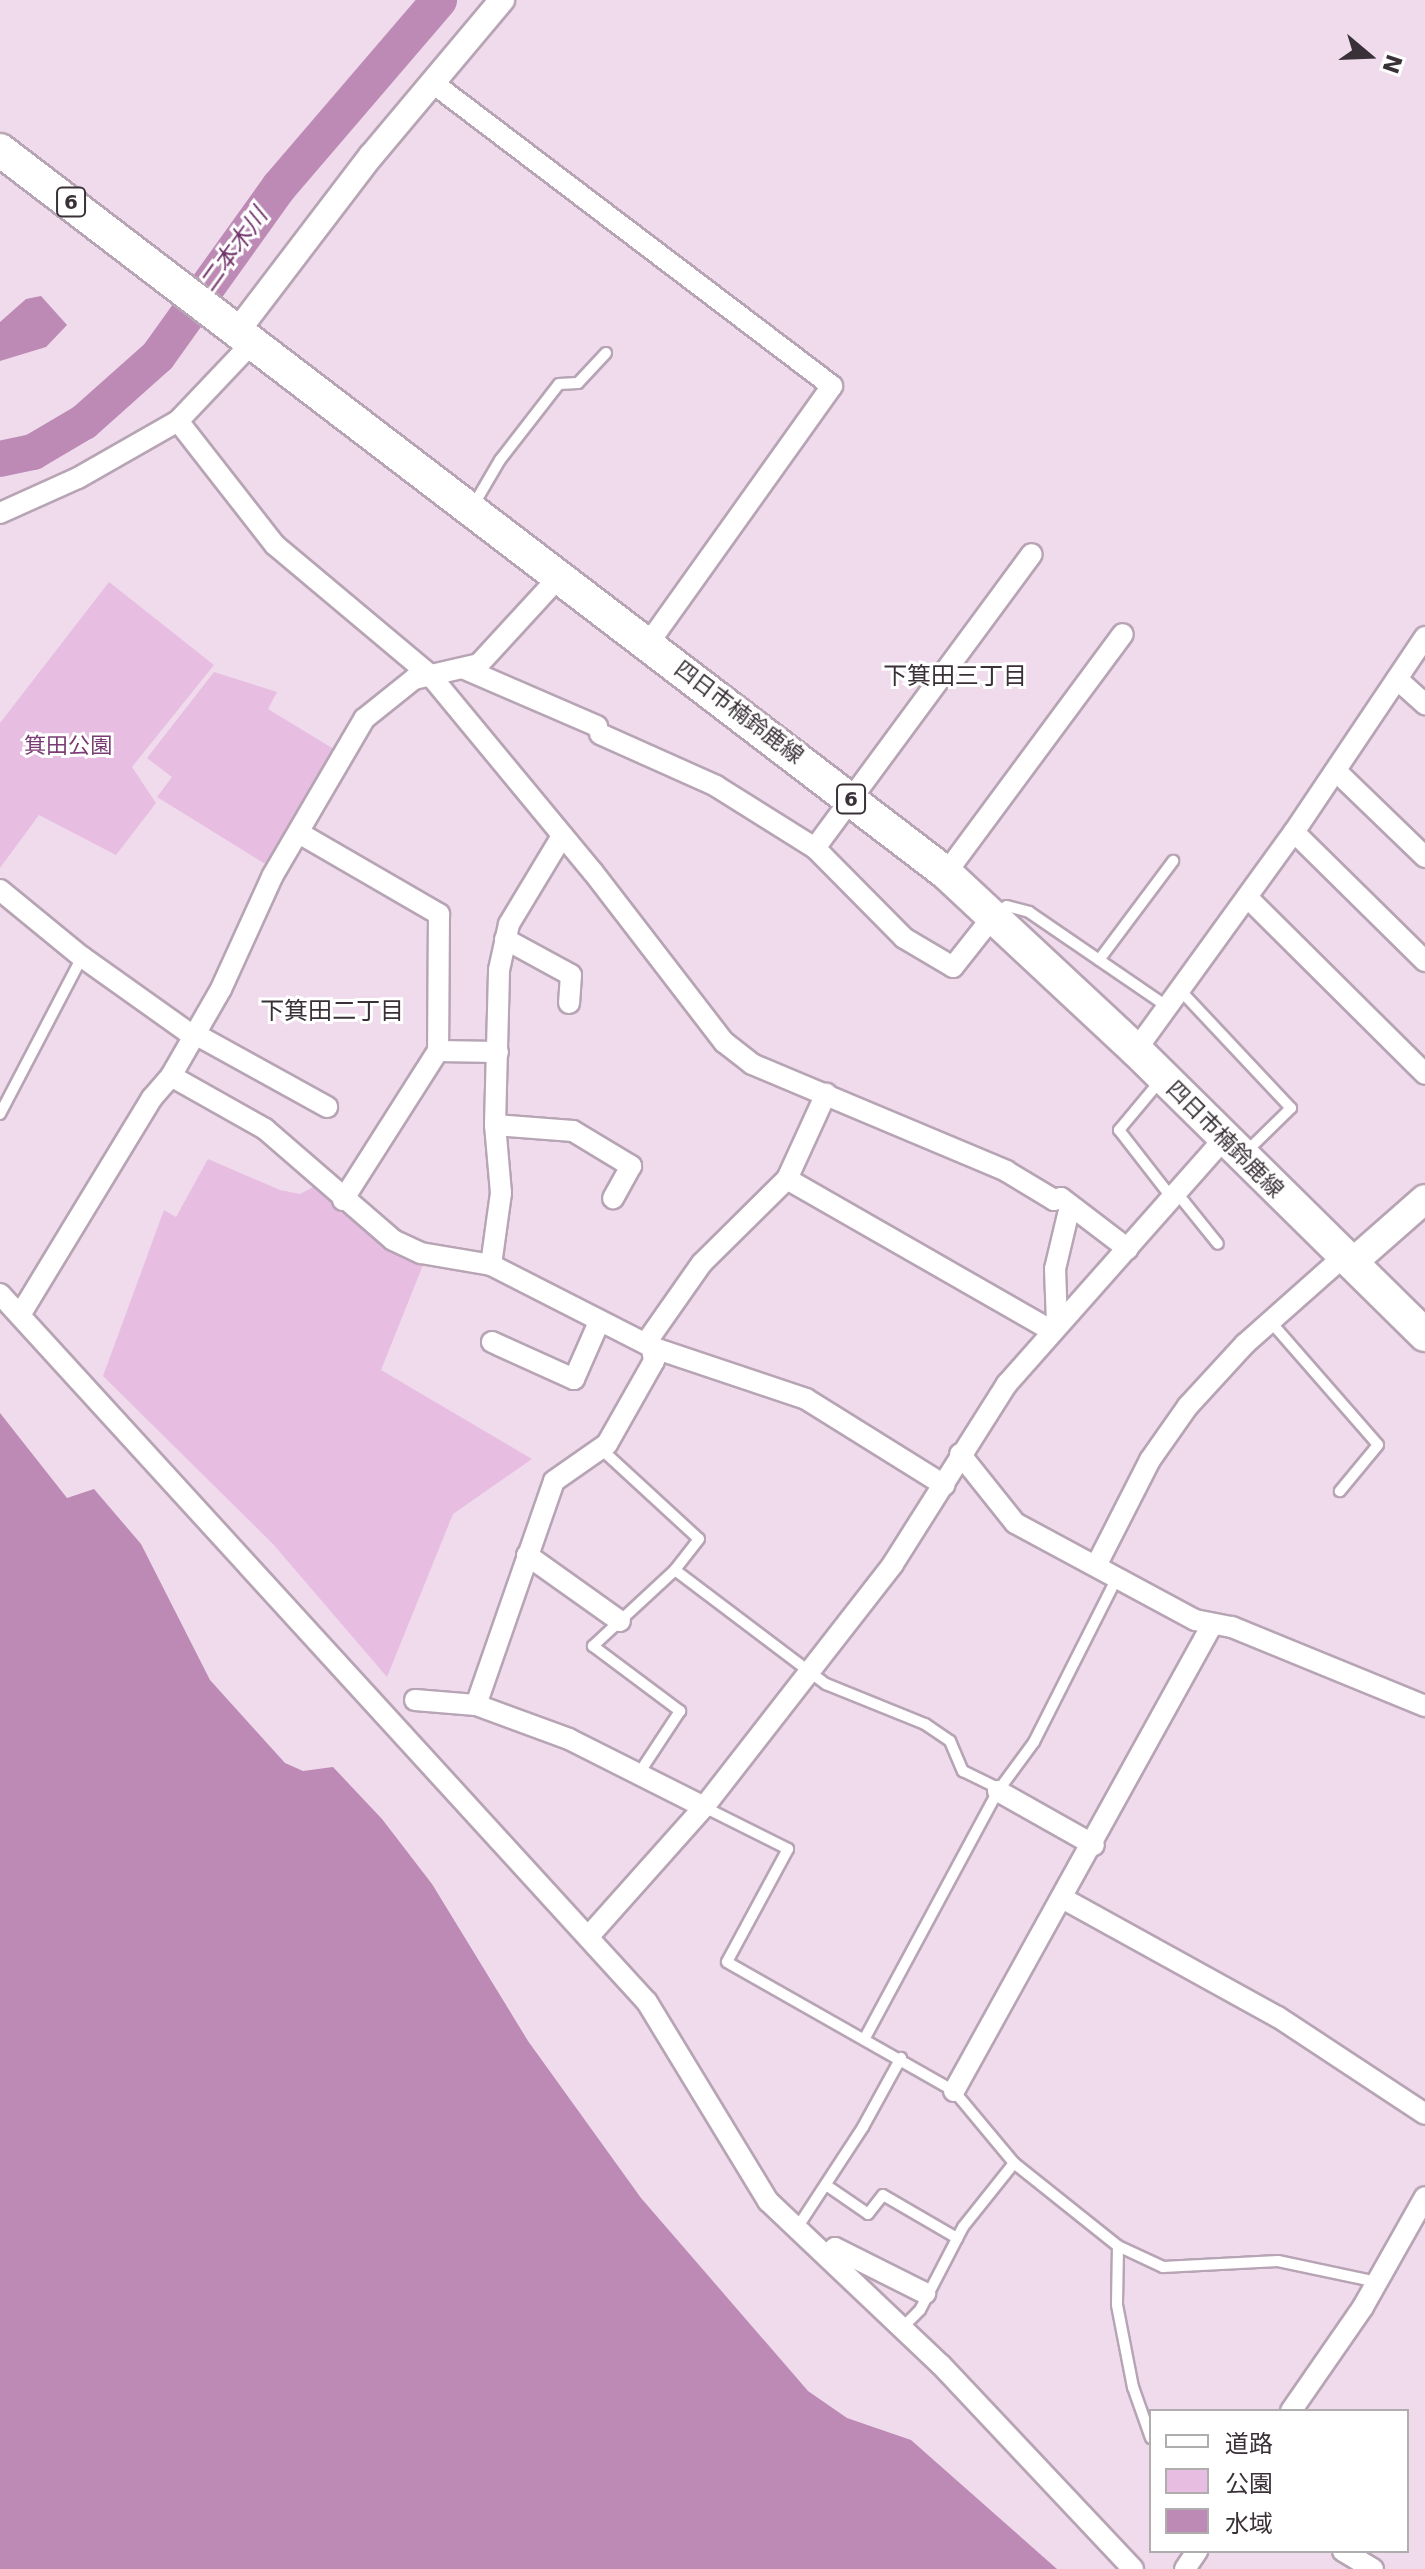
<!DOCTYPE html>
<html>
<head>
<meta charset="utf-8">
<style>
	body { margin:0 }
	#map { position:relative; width:1425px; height:2569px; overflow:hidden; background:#efdbec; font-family:"DejaVu Sans","Noto Sans JP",sans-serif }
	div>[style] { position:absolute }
	.green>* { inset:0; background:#e7bee1 }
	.water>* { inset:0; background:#bc8ab5 }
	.river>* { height:36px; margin:-18px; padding:0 18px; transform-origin:18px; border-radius:18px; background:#bc8ab5 }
	.roads { filter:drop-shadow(2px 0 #b7a4b4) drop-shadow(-2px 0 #b7a4b4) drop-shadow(0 2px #b7a4b4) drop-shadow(0 -2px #b7a4b4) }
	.service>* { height:10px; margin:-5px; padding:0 5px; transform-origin:5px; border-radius:5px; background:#fff }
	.minor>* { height:20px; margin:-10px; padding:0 10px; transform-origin:10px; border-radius:10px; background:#fff }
	.tertiary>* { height:24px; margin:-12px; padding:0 12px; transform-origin:12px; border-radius:12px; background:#fff }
	.secondary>* { height:28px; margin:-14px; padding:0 14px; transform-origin:14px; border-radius:14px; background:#fff }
	.primary>* { height:32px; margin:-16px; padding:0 16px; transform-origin:16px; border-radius:16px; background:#fff }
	span { translate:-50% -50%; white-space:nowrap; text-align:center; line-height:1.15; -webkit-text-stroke:6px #fff; paint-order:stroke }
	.shield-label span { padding:2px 6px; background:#fff; border:2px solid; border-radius:6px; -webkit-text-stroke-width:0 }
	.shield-label { font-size:20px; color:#393137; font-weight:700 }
	.street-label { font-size:22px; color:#393137 }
	.park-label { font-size:22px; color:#7a3c74 }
	.water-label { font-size:24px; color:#72356c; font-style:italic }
	.neighbourhood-label { font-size:24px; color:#393137 }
	.legend { position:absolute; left:1149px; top:2409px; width:260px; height:144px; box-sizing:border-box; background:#fff; border:2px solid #b0adaf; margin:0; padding:10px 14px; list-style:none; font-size:24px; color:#393137 }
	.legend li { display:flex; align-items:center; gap:16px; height:40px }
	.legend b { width:40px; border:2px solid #b0adaf }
	.north { position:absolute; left:1329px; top:16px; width:80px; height:80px; -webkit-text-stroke:6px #fff; paint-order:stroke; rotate:109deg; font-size:22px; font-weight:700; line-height:32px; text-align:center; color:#393137 }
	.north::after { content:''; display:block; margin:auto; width:28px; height:36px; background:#393137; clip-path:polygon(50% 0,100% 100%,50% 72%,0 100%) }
</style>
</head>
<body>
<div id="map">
	<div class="green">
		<div style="clip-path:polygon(109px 582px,214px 665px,132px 767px,156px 803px,116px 855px,39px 815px,0 868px,0 723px)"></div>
		<div style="clip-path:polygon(214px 672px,277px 692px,268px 709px,337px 751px,270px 867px,157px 797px,172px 777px,147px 758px)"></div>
		<div style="clip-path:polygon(208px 1159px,280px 1190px,300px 1194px,317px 1185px,425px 1260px,381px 1370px,532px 1459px,453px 1514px,387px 1677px,273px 1544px,103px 1376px,164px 1210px,176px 1217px)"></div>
	</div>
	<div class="water">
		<div style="clip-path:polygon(41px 296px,67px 325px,46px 347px,0 361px,0 322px,26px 299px)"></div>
		<div style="clip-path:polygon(0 1413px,67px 1498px,94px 1489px,141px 1544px,210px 1680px,285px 1763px,303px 1771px,333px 1767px,382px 1819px,432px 1884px,528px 2041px,641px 2198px,808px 2391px,847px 2418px,911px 2440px,1057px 2569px,0 2569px)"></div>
	</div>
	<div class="river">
		<div style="left:0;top:459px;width:34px;rotate:-12deg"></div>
		<div style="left:33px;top:452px;width:59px;rotate:-30.5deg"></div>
		<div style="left:84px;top:422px;width:99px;rotate:-41.7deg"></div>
		<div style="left:158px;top:356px;width:208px;rotate:-54.4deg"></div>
		<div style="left:279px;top:187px;width:246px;rotate:-49.4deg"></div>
	</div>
	<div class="roads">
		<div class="service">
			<div style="left:473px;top:506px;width:53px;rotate:-59.6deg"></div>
			<div style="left:500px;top:460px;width:96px;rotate:-52.2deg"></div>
			<div style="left:559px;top:384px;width:19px;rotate:-3deg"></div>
			<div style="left:578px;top:383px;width:41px;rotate:-47deg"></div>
			<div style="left:994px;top:914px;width:15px;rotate:-32deg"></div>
			<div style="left:1007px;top:906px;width:23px;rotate:15deg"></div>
			<div style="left:1029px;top:912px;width:168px;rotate:34.4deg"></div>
			<div style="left:1099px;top:960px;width:124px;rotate:-53.2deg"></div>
			<div style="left:1180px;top:990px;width:162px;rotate:46.8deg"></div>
			<div style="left:1291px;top:1108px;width:64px;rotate:135.6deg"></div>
			<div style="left:1160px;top:1081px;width:64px;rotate:129.9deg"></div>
			<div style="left:1119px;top:1130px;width:86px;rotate:52.1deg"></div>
			<div style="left:0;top:1114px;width:177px;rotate:-62.4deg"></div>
			<div style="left:1177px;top:1193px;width:65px;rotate:51.2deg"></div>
			<div style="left:1270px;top:1321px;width:164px;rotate:48.9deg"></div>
			<div style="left:1378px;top:1445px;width:60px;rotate:129.6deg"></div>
			<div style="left:600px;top:1448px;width:134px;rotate:42.6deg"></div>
			<div style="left:699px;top:1539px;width:39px;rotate:128deg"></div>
			<div style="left:675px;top:1570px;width:112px;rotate:137.2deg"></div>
			<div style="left:593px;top:1646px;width:109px;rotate:36.8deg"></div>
			<div style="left:680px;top:1711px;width:77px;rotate:123.3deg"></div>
			<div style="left:675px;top:1570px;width:189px;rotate:37.1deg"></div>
			<div style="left:826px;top:1684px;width:107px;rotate:22deg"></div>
			<div style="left:925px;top:1724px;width:30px;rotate:34deg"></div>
			<div style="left:950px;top:1741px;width:33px;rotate:67deg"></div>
			<div style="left:963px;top:1771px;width:41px;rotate:25.9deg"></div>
			<div style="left:704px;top:1807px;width:94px;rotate:26.6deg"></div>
			<div style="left:788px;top:1849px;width:128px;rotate:118.4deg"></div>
			<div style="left:727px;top:1962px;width:261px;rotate:29.6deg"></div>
			<div style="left:954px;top:2091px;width:94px;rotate:50.2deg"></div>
			<div style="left:1014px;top:2163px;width:133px;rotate:38.6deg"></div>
			<div style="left:1118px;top:2246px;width:50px;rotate:25deg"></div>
			<div style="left:1163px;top:2267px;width:115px;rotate:-3deg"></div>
			<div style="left:1278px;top:2261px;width:102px;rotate:11.9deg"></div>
			<div style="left:866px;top:2036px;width:278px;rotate:-61.7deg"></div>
			<div style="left:998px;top:1791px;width:61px;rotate:-53.7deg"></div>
			<div style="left:1034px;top:1742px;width:184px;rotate:-63.2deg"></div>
			<div style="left:826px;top:2185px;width:51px;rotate:34.6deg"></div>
			<div style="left:868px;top:2214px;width:24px;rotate:-52deg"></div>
			<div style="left:883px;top:2195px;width:86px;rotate:30.2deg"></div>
			<div style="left:797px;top:2228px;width:121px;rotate:-56.8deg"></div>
			<div style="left:863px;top:2127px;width:79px;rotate:-61.2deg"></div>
			<div style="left:1118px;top:2246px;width:59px;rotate:91deg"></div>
			<div style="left:1117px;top:2305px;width:84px;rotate:79deg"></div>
			<div style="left:1133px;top:2387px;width:54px;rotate:70.6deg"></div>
			<div style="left:903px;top:2327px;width:24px;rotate:-45deg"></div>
			<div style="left:920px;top:2310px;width:93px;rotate:-62.6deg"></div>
			<div style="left:963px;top:2227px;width:82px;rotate:-51.4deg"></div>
		</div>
		<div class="minor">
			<div style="left:433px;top:83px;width:501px;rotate:37.21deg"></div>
			<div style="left:832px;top:386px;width:315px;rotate:125.5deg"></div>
			<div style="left:178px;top:421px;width:157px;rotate:52deg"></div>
			<div style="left:275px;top:545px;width:202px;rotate:40deg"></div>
			<div style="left:430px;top:675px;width:256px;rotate:50.4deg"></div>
			<div style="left:593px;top:872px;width:215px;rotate:52.4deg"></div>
			<div style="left:724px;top:1042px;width:36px;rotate:38deg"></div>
			<div style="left:752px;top:1064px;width:276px;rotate:22.8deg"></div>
			<div style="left:1006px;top:1171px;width:56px;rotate:31.1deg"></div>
			<div style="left:1054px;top:1200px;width:7px;rotate:-16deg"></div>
			<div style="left:1061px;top:1198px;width:84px;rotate:37.3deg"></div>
			<div style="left:0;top:513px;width:85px;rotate:-24.2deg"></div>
			<div style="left:78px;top:478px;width:115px;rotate:-29.7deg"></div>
			<div style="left:178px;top:421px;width:110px;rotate:-46.5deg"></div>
			<div style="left:465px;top:669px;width:144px;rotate:23.4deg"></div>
			<div style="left:1397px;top:679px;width:38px;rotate:42deg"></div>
			<div style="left:600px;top:734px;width:127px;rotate:24.1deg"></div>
			<div style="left:716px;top:786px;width:117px;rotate:32.1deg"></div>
			<div style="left:815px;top:848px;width:127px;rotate:45.3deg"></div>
			<div style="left:904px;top:938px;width:57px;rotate:30.6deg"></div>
			<div style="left:953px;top:967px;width:66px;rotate:-51.7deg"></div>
			<div style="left:1336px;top:771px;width:124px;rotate:44deg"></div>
			<div style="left:1294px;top:832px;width:184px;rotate:44.6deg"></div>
			<div style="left:299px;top:833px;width:162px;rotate:30.1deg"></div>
			<div style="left:439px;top:914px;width:137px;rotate:90.4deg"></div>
			<div style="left:438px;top:1051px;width:60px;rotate:1deg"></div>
			<div style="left:815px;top:848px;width:365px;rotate:-53.6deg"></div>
			<div style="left:946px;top:873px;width:297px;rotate:-53.5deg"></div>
			<div style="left:0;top:890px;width:106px;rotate:39.3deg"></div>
			<div style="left:82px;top:957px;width:136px;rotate:35.4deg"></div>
			<div style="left:1247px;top:897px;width:251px;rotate:44.8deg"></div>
			<div style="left:505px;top:939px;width:75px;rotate:28.6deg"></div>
			<div style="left:571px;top:975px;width:28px;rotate:94deg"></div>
			<div style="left:195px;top:1034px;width:151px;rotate:28.9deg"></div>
			<div style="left:1136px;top:1050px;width:269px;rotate:-54.1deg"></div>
			<div style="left:1294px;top:832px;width:235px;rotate:-56.1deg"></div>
			<div style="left:171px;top:1076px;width:108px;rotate:29.4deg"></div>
			<div style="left:265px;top:1129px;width:169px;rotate:40.9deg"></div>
			<div style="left:393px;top:1240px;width:31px;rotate:25deg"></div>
			<div style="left:421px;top:1253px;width:71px;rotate:9.7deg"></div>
			<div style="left:491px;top:1265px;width:183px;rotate:27deg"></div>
			<div style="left:654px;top:1348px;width:160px;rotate:18.5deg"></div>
			<div style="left:806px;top:1399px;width:163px;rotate:31.9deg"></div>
			<div style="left:495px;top:1125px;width:78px;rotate:4.4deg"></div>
			<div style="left:573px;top:1131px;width:68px;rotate:31.1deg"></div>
			<div style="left:631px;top:1166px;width:37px;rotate:119deg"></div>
			<div style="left:787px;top:1179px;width:304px;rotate:29.8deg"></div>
			<div style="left:343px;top:1200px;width:177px;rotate:-57.5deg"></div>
			<div style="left:491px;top:1265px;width:73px;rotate:-82.1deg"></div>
			<div style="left:501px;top:1193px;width:68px;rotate:-95deg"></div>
			<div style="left:495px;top:1125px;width:155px;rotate:-88.5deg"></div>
			<div style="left:499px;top:970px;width:47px;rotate:-77.7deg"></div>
			<div style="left:509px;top:924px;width:103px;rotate:-58.9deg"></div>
			<div style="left:0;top:1294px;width:959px;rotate:47.58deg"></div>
			<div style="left:647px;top:2002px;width:233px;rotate:58.7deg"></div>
			<div style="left:768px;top:2201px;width:238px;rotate:43.5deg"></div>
			<div style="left:941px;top:2365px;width:280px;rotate:46.7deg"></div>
			<div style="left:20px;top:1315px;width:254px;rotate:-58.7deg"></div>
			<div style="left:152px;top:1098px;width:29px;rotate:-49deg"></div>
			<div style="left:171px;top:1076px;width:100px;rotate:-60.1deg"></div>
			<div style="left:221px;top:989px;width:125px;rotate:-65.5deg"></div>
			<div style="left:273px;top:875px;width:181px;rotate:-59.7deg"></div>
			<div style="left:364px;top:719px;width:64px;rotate:-38.7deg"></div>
			<div style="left:414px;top:679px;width:67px;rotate:-13deg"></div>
			<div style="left:479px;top:664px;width:120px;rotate:-47.4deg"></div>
			<div style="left:1057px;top:1323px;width:54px;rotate:-92.1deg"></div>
			<div style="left:1055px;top:1269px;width:65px;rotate:-76.6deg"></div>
			<div style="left:492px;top:1342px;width:90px;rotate:24.3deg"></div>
			<div style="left:574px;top:1379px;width:62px;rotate:-66.3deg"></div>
			<div style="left:960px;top:1454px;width:88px;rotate:51.4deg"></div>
			<div style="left:1015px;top:1523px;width:204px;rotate:28.3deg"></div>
			<div style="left:1195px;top:1620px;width:38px;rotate:11deg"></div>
			<div style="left:1232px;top:1627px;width:209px;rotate:22.3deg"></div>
			<div style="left:527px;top:1555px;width:114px;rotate:35.4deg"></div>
			<div style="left:1096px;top:1566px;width:119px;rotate:-63deg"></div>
			<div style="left:1150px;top:1460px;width:66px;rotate:-54.9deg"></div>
			<div style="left:1188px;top:1406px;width:84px;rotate:-47.4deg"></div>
			<div style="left:1245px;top:1344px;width:132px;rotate:-41.6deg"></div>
			<div style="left:415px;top:1700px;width:61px;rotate:4.7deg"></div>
			<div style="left:998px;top:1791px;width:110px;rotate:29.4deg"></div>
			<div style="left:704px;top:1807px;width:151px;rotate:-153.3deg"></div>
			<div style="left:569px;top:1739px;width:99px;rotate:-159.9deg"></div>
			<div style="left:476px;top:1705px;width:237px;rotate:-70.8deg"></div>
			<div style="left:554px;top:1481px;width:65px;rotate:-34.9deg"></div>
			<div style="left:607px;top:1444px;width:95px;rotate:-60.5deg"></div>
			<div style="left:654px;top:1361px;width:24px;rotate:-99deg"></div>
			<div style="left:650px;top:1337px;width:90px;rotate:-54.9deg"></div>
			<div style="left:702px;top:1263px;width:120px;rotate:-44.7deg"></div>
			<div style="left:787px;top:1179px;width:94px;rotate:-65.4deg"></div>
			<div style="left:1064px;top:1899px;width:244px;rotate:28.9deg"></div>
			<div style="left:1278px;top:2017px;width:176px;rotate:33.4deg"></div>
			<div style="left:589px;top:1936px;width:173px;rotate:-48.3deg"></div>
			<div style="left:704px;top:1807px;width:308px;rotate:-52.1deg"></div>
			<div style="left:893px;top:1564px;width:213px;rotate:-57.7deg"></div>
			<div style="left:1007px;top:1384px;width:329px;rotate:-48.5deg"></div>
			<div style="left:954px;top:2091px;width:533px;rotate:-61.03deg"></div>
			<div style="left:830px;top:2253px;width:7px;rotate:-45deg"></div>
			<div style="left:835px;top:2248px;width:101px;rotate:26.6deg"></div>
			<div style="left:1291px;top:2411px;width:126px;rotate:-55.3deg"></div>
			<div style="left:1363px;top:2307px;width:126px;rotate:-60.6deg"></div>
			<div style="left:1343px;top:2551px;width:35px;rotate:31deg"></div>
			<div style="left:1185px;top:2569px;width:22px;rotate:-56deg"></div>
		</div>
		<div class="tertiary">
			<div style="left:239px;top:329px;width:218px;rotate:-52.7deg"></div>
			<div style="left:371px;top:156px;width:204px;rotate:-50deg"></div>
		</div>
		<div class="secondary">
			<div style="left:1351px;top:1264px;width:98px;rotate:-41.3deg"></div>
		</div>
		<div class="primary">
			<div style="left:0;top:150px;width:1191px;rotate:37.39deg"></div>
			<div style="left:946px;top:873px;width:260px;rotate:43deg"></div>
			<div style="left:1136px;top:1050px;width:406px;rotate:44.6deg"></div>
		</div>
	</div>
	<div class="shield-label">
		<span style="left:71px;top:202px">6</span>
		<span style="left:851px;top:799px">6</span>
	</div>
	<div class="street-label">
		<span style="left:739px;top:712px;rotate:37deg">四日市楠鈴鹿線</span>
		<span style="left:1225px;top:1139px;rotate:45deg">四日市楠鈴鹿線</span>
	</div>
	<div class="park-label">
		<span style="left:68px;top:746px">箕田公園</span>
	</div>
	<div class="water-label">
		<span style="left:234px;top:250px;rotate:-54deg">二本木川</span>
	</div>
	<div class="neighbourhood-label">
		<span style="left:955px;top:677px">下箕田三丁目</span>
		<span style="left:332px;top:1012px">下箕田二丁目</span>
	</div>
	<ul class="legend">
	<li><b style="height:10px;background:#fff"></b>道路</li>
	<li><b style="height:22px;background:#e7bee1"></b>公園</li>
	<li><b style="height:22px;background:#bc8ab5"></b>水域</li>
	</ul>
	<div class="north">N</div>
</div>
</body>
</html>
